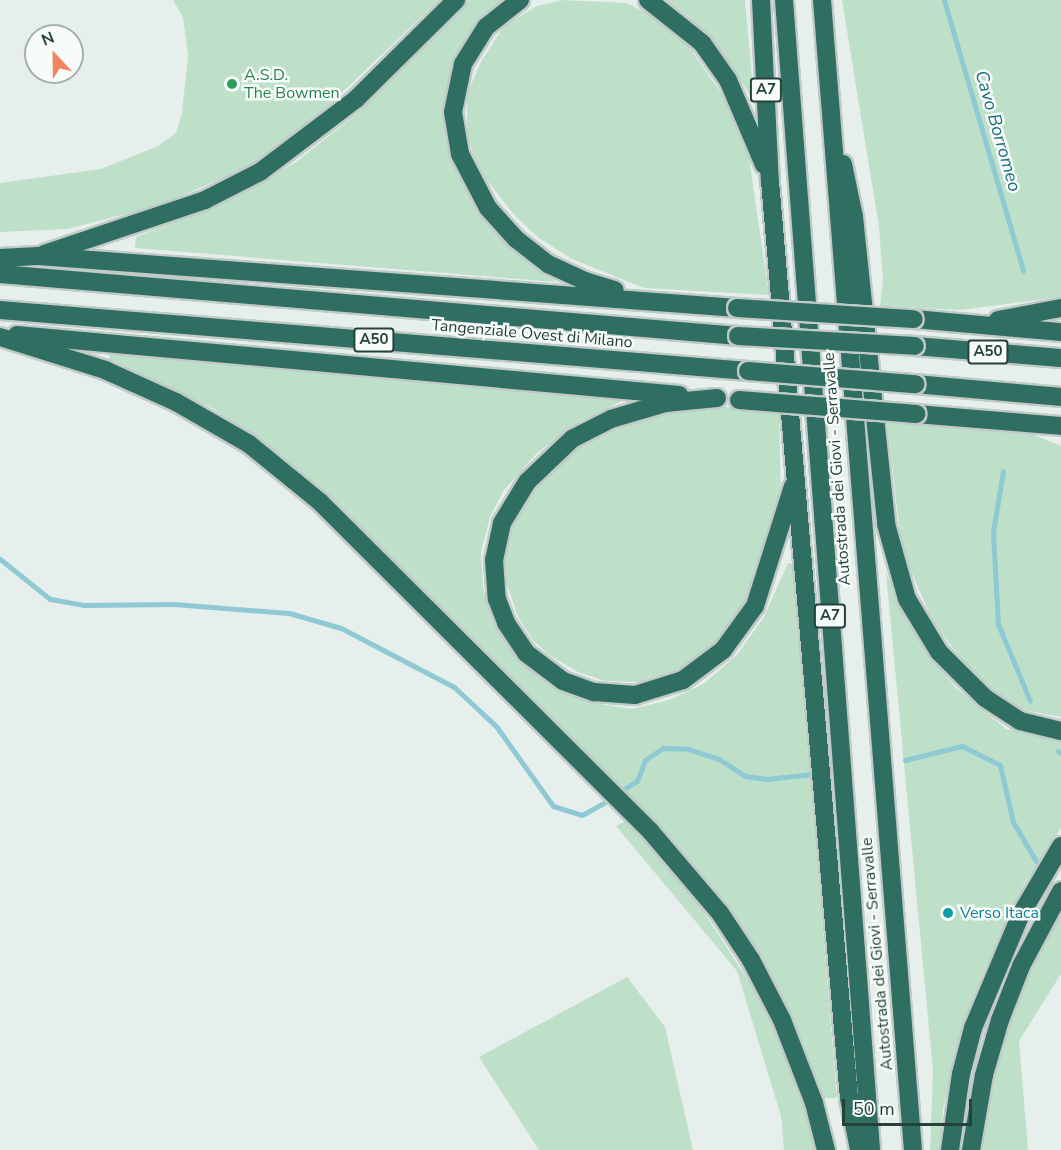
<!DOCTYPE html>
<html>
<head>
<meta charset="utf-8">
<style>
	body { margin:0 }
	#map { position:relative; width:1061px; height:1150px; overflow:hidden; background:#e6efeb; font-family:"Nunito Sans",sans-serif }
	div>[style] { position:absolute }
	.green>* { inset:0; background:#bfe0c8 }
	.stream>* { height:5px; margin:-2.5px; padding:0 2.5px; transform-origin:2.5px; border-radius:2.5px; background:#8ec9d4 }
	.roads { filter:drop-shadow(2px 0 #c2cac8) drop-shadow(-2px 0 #c2cac8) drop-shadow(0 2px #c2cac8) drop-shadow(0 -2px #c2cac8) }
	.highway>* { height:18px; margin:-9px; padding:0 9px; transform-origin:9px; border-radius:9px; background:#2f6f62 }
	.bridges { filter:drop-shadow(2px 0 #c2cac8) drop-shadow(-2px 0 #c2cac8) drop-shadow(0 2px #c2cac8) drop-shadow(0 -2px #c2cac8) }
	.highway-bridge>* { height:18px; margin:-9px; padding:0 9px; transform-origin:9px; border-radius:9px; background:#2f6f62 }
	.dots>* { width:16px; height:16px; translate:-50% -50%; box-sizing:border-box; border:3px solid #f7fbf9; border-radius:50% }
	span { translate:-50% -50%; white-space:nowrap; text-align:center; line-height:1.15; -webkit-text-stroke:5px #f7fbf9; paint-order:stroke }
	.shield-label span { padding:2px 4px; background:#f7fbf9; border:2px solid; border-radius:4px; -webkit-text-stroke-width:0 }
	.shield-label { font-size:15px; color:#24423a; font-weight:700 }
	.leisure-label { font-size:16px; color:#27864d }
	.left { translate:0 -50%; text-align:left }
	.street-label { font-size:16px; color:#24423a }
	.culture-label { font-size:16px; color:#0d838f }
	.water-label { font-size:18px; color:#1c6f80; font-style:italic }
	.north { position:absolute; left:24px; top:24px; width:60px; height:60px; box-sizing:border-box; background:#f7fbf9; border:2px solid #a3b1ad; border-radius:50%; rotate:338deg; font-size:16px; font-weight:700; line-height:24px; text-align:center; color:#24423a }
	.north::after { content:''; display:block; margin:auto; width:21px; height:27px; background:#f4845f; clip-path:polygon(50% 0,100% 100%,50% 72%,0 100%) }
	.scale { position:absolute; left:842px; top:1099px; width:130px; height:27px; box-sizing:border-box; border:3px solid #24423a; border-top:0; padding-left:8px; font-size:18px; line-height:21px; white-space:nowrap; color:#24423a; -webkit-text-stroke:4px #f7fbf9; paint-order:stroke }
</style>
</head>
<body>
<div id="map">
	<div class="green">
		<div style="clip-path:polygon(173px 0,439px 0,308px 125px,242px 170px,157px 206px,67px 229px,0 232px,0 183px,101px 169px,158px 146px,176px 133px,182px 113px,188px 55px,183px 17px)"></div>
		<div style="clip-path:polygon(469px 0,511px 0,461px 52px,449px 86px,444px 125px,452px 161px,473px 201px,497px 229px,555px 282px,135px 248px,136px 237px,232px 199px,296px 162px,360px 111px)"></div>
		<div style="clip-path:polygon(563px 0,627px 3px,664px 22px,692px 51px,734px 112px,749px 158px,769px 295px,644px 288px,572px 259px,539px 238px,516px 217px,478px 169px,467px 134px,467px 94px,481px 62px,504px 26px,537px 6px)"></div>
		<div style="clip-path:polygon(666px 0,745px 0,754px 101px,720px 49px,688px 16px)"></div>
		<div style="clip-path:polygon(842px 0,1061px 0,1061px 297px,960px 310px,880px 306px,883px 280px,879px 227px)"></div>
		<div style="clip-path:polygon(110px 351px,624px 392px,624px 400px,579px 422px,537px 453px,504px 490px,490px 517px,481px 552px,483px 587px,490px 613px,510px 650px,538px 677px,587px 702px,632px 709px,669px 700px,703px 684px,737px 655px,764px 617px,788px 563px,793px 564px,837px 1098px,822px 1098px,804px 1043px,762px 959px,722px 899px,676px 843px,330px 497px,274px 450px,214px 409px,109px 359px)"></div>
		<div style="clip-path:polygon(689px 405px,779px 410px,781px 506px,761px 572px,729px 628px,706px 651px,673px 672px,640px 682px,605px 681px,578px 672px,549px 655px,533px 640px,518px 617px,507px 584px,505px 552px,515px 514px,530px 491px,563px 458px,598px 436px,643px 415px)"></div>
		<div style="clip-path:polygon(899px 421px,1027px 432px,1061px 446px,1061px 717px,1028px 711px,1008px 701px,977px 678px,934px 624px,902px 550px,887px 423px)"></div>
		<div style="clip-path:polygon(886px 573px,923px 647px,956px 688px,1006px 729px,1061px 741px,1061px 828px,1024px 884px,984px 971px,956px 1052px,943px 1109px,940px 1150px,930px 1150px,933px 1071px)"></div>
		<div style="clip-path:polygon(626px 821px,688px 888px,765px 1006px,801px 1092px,815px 1150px,784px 1150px,781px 1116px,737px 971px,616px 826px)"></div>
		<div style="clip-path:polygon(1061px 905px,1061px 974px,1019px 1041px,1028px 1150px,983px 1150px,988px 1096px,1005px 1028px)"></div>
		<div style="clip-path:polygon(627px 977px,665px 1027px,693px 1150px,539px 1150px,479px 1057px)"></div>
	</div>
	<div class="stream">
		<div style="left:944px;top:0;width:282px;rotate:73.7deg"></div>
		<div style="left:1003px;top:471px;width:62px;rotate:99.3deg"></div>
		<div style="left:993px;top:532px;width:92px;rotate:86.9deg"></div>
		<div style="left:998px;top:624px;width:83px;rotate:67.4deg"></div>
		<div style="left:0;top:559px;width:64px;rotate:38.7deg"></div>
		<div style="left:50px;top:599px;width:34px;rotate:10deg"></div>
		<div style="left:83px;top:605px;width:91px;rotate:-0.6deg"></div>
		<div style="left:174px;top:604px;width:115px;rotate:4.5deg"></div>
		<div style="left:289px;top:613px;width:54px;rotate:16.1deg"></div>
		<div style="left:341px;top:628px;width:127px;rotate:27.6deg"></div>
		<div style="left:454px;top:687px;width:57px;rotate:42.9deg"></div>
		<div style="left:496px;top:726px;width:98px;rotate:54.5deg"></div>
		<div style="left:553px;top:806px;width:30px;rotate:17deg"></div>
		<div style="left:582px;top:815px;width:25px;rotate:-29deg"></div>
		<div style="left:1058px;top:751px;width:4px;rotate:34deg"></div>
		<div style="left:905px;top:760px;width:59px;rotate:-13.8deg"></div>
		<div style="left:962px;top:746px;width:42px;rotate:26.6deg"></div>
		<div style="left:1000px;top:765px;width:58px;rotate:77.2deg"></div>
		<div style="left:1013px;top:822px;width:45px;rotate:59.5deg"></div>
		<div style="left:624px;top:789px;width:15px;rotate:-32deg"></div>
		<div style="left:637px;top:781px;width:22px;rotate:-69deg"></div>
		<div style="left:645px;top:760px;width:22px;rotate:-34deg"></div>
		<div style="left:663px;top:748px;width:25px;rotate:2deg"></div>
		<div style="left:688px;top:749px;width:33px;rotate:18deg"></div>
		<div style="left:719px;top:759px;width:31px;rotate:33deg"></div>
		<div style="left:745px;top:776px;width:22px;rotate:8deg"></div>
		<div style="left:767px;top:779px;width:45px;rotate:-6.3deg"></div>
	</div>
	<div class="roads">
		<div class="highway">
			<div style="left:520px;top:0;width:43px;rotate:141.5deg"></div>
			<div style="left:486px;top:27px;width:44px;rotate:121.9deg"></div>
			<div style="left:463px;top:64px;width:49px;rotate:101.8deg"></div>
			<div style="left:453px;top:112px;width:43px;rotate:80.5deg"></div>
			<div style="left:460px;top:154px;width:61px;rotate:62.6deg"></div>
			<div style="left:488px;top:208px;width:42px;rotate:47.9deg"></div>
			<div style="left:516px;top:239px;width:41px;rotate:38deg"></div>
			<div style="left:548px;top:264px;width:41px;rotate:24.7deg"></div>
			<div style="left:585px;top:281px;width:31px;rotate:17deg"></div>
			<div style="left:648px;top:0;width:69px;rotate:38.5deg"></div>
			<div style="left:702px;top:43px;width:45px;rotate:54.9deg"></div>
			<div style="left:728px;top:80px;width:92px;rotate:67deg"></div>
			<div style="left:761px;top:0;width:181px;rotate:87.2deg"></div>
			<div style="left:770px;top:181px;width:920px;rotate:85.08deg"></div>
			<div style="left:849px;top:1098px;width:53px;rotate:79.1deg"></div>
			<div style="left:784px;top:0;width:1153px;rotate:85.67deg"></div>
			<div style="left:822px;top:0;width:1154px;rotate:85.48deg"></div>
			<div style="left:843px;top:164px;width:54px;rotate:78.3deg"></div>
			<div style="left:854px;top:217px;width:309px;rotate:84deg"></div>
			<div style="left:886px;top:524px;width:78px;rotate:74.4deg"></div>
			<div style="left:907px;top:599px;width:62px;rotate:58.9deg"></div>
			<div style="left:939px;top:652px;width:65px;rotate:45deg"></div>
			<div style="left:985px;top:698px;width:42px;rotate:33.3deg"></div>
			<div style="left:1020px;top:721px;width:42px;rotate:13.7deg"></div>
			<div style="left:44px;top:254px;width:170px;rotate:-18.5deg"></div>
			<div style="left:205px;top:200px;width:62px;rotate:-27deg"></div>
			<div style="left:260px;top:172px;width:121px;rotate:-37.2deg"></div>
			<div style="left:356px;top:99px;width:141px;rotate:-44.7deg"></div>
			<div style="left:0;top:258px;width:38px;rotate:-3deg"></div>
			<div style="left:38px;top:256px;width:701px;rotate:4.25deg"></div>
			<div style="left:0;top:274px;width:741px;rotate:4.8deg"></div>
			<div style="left:0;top:310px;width:750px;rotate:4.66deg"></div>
			<div style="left:914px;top:319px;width:148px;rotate:5.1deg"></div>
			<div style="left:998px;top:320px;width:64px;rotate:-10.8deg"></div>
			<div style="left:17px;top:335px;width:665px;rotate:5.18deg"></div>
			<div style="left:0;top:337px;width:110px;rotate:17.4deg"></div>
			<div style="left:105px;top:370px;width:78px;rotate:24.3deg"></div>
			<div style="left:176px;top:402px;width:84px;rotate:29.9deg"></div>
			<div style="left:249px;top:444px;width:92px;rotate:39.2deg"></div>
			<div style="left:320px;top:502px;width:467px;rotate:44.9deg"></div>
			<div style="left:651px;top:832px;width:106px;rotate:49.6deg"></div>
			<div style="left:720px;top:913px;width:56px;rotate:56.6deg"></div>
			<div style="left:751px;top:960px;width:68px;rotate:62.7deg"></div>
			<div style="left:782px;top:1020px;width:89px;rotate:68.9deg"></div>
			<div style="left:814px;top:1103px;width:49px;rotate:75.7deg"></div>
			<div style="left:915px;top:346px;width:146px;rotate:4.7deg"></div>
			<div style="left:915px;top:384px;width:147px;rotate:5.1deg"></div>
			<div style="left:717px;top:398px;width:52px;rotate:174.5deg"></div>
			<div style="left:665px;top:403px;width:56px;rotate:163.5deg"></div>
			<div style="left:611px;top:419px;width:44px;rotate:152.9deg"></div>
			<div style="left:572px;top:439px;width:62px;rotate:136.3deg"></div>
			<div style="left:527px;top:482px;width:48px;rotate:121.4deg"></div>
			<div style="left:502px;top:523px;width:38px;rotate:102deg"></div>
			<div style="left:494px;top:560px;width:39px;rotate:86deg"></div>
			<div style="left:497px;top:599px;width:26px;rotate:69deg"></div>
			<div style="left:506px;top:623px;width:36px;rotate:56deg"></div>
			<div style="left:526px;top:653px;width:46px;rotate:37.1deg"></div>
			<div style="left:563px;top:681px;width:33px;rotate:20deg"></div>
			<div style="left:594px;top:692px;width:41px;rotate:4.2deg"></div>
			<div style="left:635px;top:695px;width:50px;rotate:-17.4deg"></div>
			<div style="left:683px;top:680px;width:50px;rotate:-36.9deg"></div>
			<div style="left:723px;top:650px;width:54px;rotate:-54deg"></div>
			<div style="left:755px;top:606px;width:126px;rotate:-72.4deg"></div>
			<div style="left:916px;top:414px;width:145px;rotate:4.7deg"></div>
			<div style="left:950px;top:1150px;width:77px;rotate:-81.8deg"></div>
			<div style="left:961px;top:1074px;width:48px;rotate:-75.4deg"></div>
			<div style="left:973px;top:1028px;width:124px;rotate:-67.2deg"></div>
			<div style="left:1021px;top:914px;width:79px;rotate:-59.5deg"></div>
			<div style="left:971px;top:1150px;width:76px;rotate:-80.2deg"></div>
			<div style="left:984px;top:1075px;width:57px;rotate:-73.8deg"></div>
			<div style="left:1000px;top:1020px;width:58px;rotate:-68.7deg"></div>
			<div style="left:1021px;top:966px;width:85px;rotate:-61.9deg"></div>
		</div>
	</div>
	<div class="bridges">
		<div class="highway-bridge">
			<div style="left:737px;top:308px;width:177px;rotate:3.6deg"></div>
			<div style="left:738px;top:336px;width:177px;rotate:3.2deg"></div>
			<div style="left:748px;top:371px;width:168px;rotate:4.5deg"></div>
			<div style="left:739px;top:400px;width:178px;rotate:4.5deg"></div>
		</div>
	</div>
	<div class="dots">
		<div style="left:232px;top:84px;background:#2e9e5b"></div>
		<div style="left:948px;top:913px;background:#0f9aa8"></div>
	</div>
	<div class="shield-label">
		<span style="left:766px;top:90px">A7</span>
		<span style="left:374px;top:340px">A50</span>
		<span style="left:988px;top:352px">A50</span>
		<span style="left:830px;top:616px">A7</span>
	</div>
	<div class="leisure-label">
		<span class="left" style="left:244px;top:84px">A.S.D.<br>The Bowmen</span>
	</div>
	<div class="street-label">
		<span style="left:532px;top:334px;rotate:5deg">Tangenziale Ovest di Milano</span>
		<span style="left:837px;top:469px;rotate:-94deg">Autostrada dei Giovi - Serravalle</span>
		<span style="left:877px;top:954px;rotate:-95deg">Autostrada dei Giovi - Serravalle</span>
	</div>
	<div class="culture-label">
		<span class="left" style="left:960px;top:913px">Verso Itaca</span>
	</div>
	<div class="water-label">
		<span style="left:998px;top:131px;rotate:74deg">Cavo Borromeo</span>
	</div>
	<div class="north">N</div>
	<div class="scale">50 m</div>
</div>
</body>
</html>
